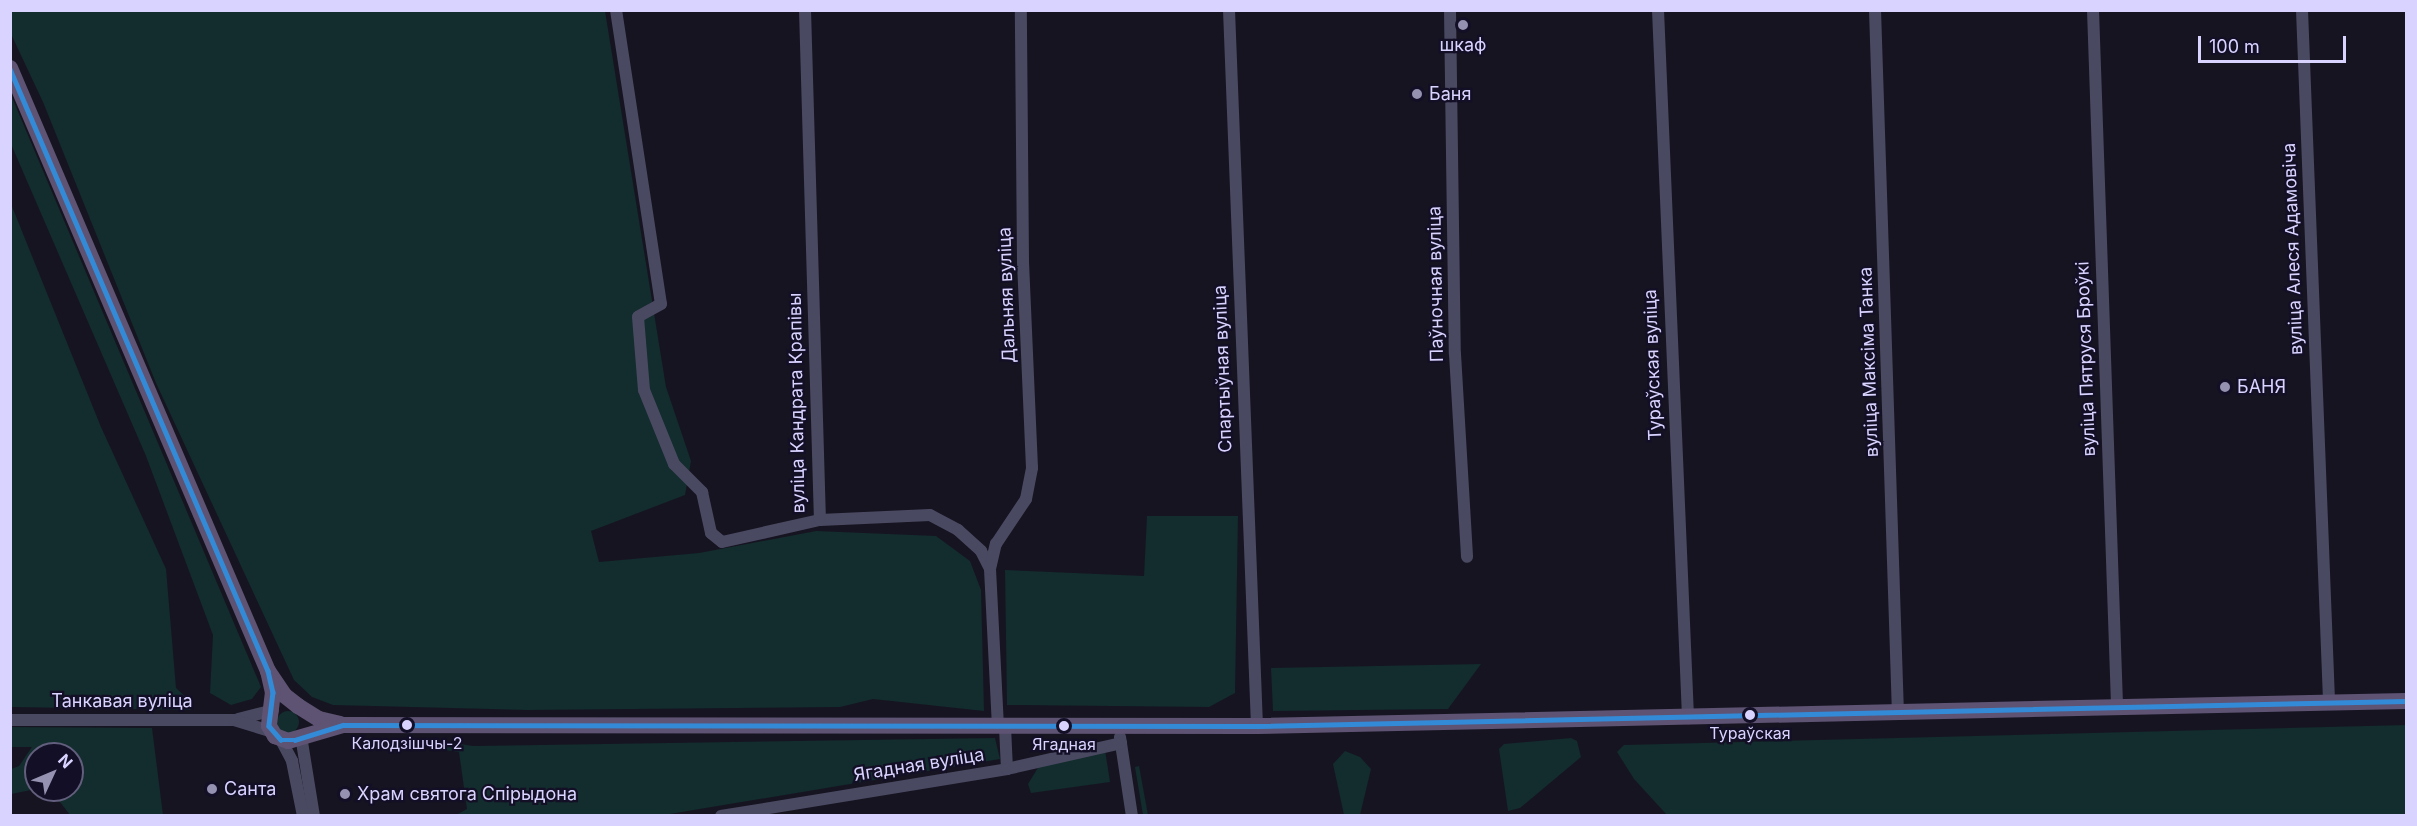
<!DOCTYPE html>
<html>
<head>
<meta charset="utf-8">
<style>
	body { margin:0 }
	#map { position:relative; width:2417px; height:826px; overflow:hidden; background:#161421; font-family:Inter,sans-serif }
	div>[style] { position:absolute }
	.green>* { inset:0; background:#132c2d }
	.round { border-radius:50% }
	.minor>* { height:12px; margin:-6px; padding:0 6px; transform-origin:6px; border-radius:6px; background:#4a4962 }
	.major>* { height:16px; margin:-8px; padding:0 8px; transform-origin:8px; border-radius:8px; background:#5e5373 }
	.bus-1>* { height:4.5px; margin:-2.25px; padding:0 2.25px; transform-origin:2.25px; border-radius:2.25px; background:#338bd7 }
	.dots>* { width:16px; height:16px; translate:-50% -50%; box-sizing:border-box; border:3px solid #130f26; border-radius:50% }
	span { translate:-50% -50%; white-space:nowrap; text-align:center; line-height:1.15; -webkit-text-stroke:4.5px #130f26; paint-order:stroke }
	.bus-label { font-size:16px; color:#d9d4ff }
	.poi-label { font-size:18px; color:#d9d4ff }
	.left { translate:0 -50%; text-align:left }
	.street-label { font-size:18px; color:#d9d4ff }
	.frame { position:absolute; inset:0; border:12px solid #d9d4ff; pointer-events:none }
	.north { position:absolute; left:24px; top:742px; width:60px; height:60px; box-sizing:border-box; background:#130f26; border:2px solid #625e7d; border-radius:50%; rotate:46deg; font-size:16px; font-weight:700; line-height:24px; text-align:center; color:#d9d4ff }
	.north::after { content:''; display:block; margin:auto; width:21px; height:27px; background:#9591b1; clip-path:polygon(50% 0,100% 100%,50% 72%,0 100%) }
	.scale { position:absolute; left:2198px; top:36px; width:148px; height:27px; box-sizing:border-box; border:3px solid #d9d4ff; border-top:0; padding-left:8px; font-size:18px; line-height:21px; white-space:nowrap; color:#d9d4ff; -webkit-text-stroke:4px #130f26; paint-order:stroke }
</style>
</head>
<body>
<div id="map">
	<div class="green">
		<div style="clip-path:polygon(11px 10px,605px 11px,666px 387px,691px 461px,685px 495px,591px 531px,599px 562px,699px 553px,816px 531px,936px 536px,970px 561px,981px 590px,984px 711px,873px 699px,840px 707px,527px 710px,333px 705px,312px 697px,294px 680px,156px 383px,43px 102px,11px 34px)"></div>
		<div style="clip-path:polygon(11px 95px,261px 687px,252px 699px,231px 705px,210px 693px,213px 635px,146px 456px,11px 144px)"></div>
		<div style="clip-path:polygon(11px 204px,101px 427px,166px 569px,176px 688px,189px 700px,191px 710px,11px 707px)"></div>
		<div style="clip-path:polygon(1147px 516px,1238px 516px,1235px 693px,1209px 707px,1007px 705px,1005px 570px,1144px 576px)"></div>
		<div style="clip-path:polygon(1481px 664px,1448px 709px,1273px 711px,1271px 668px)"></div>
		<div class="round" style="left:277px;top:711px;width:22px;height:22px"></div>
		<div style="clip-path:polygon(2406px 725px,2406px 816px,1667px 815px,1634px 779px,1617px 752px,1624px 745px)"></div>
		<div style="clip-path:polygon(evenodd,11px 727px,152px 728px,163px 815px,70px 815px,53px 793px,31px 790px,11px 794px,11px 769px,19px 766px,32px 747px,11px 747px,11px 727px,36px 754px,72px 754px,72px 790px,36px 790px,36px 754px)"></div>
		<div style="clip-path:polygon(995px 738px,1000px 759px,658px 816px,456px 815px,467px 809px,459px 752px,430px 748px,441px 741px,473px 746px)"></div>
		<div style="clip-path:polygon(1571px 738px,1577px 741px,1581px 757px,1520px 808px,1508px 811px,1499px 749px,1504px 744px)"></div>
		<div style="clip-path:polygon(1105px 750px,1110px 782px,1031px 793px,1028px 784px,1039px 766px)"></div>
		<div style="clip-path:polygon(1345px 751px,1360px 757px,1371px 769px,1360px 815px,1344px 815px,1333px 764px)"></div>
		<div style="clip-path:polygon(1139px 766px,1148px 815px,1143px 815px,1135px 767px)"></div>
	</div>
	<div class="minor">
		<div style="left:616px;top:10px;width:297px;rotate:81.3deg"></div>
		<div style="left:661px;top:304px;width:26px;rotate:151deg"></div>
		<div style="left:638px;top:317px;width:73px;rotate:85.3deg"></div>
		<div style="left:644px;top:390px;width:80px;rotate:67.9deg"></div>
		<div style="left:674px;top:464px;width:40px;rotate:45deg"></div>
		<div style="left:702px;top:492px;width:42px;rotate:77.6deg"></div>
		<div style="left:711px;top:533px;width:14px;rotate:39deg"></div>
		<div style="left:722px;top:542px;width:100px;rotate:-12.7deg"></div>
		<div style="left:820px;top:520px;width:110px;rotate:-2.6deg"></div>
		<div style="left:930px;top:515px;width:32px;rotate:28deg"></div>
		<div style="left:958px;top:530px;width:31px;rotate:42deg"></div>
		<div style="left:981px;top:551px;width:20px;rotate:63deg"></div>
		<div style="left:990px;top:569px;width:158px;rotate:87.1deg"></div>
		<div style="left:805px;top:10px;width:510px;rotate:88.32deg"></div>
		<div style="left:1229px;top:10px;width:717px;rotate:87.76deg"></div>
		<div style="left:1450px;top:10px;width:344px;rotate:89.2deg"></div>
		<div style="left:1455px;top:354px;width:203px;rotate:86.6deg"></div>
		<div style="left:1658px;top:10px;width:709px;rotate:87.57deg"></div>
		<div style="left:1875px;top:10px;width:703px;rotate:88.13deg"></div>
		<div style="left:2093px;top:10px;width:695px;rotate:88.02deg"></div>
		<div style="left:2302px;top:10px;width:692px;rotate:87.76deg"></div>
		<div style="left:990px;top:569px;width:26px;rotate:-77deg"></div>
		<div style="left:996px;top:544px;width:54px;rotate:-56.3deg"></div>
		<div style="left:1026px;top:499px;width:32px;rotate:-79deg"></div>
		<div style="left:1032px;top:468px;width:208px;rotate:-92.5deg"></div>
		<div style="left:1023px;top:260px;width:250px;rotate:-90.5deg"></div>
		<div style="left:238px;top:719px;width:36px;rotate:-14deg"></div>
		<div style="left:10px;top:720px;width:224px"></div>
		<div style="left:234px;top:720px;width:39px;rotate:17deg"></div>
		<div style="left:1005px;top:727px;width:42px;rotate:87.3deg"></div>
		<div style="left:301px;top:736px;width:81px;rotate:80.8deg"></div>
		<div style="left:1120px;top:737px;width:80px;rotate:81.4deg"></div>
		<div style="left:281px;top:740px;width:24px;rotate:62deg"></div>
		<div style="left:292px;top:761px;width:56px;rotate:78.7deg"></div>
		<div style="left:721px;top:816px;width:290px;rotate:-9.3deg"></div>
		<div style="left:1007px;top:769px;width:117px;rotate:-12.8deg"></div>
	</div>
	<div class="major">
		<div style="left:10px;top:68px;width:656px;rotate:66.84deg"></div>
		<div style="left:268px;top:671px;width:29px;rotate:56deg"></div>
		<div style="left:284px;top:695px;width:18px;rotate:38deg"></div>
		<div style="left:298px;top:706px;width:25px;rotate:32deg"></div>
		<div style="left:319px;top:719px;width:22px;rotate:13deg"></div>
		<div style="left:268px;top:671px;width:22px;rotate:77deg"></div>
		<div style="left:273px;top:692px;width:34px;rotate:97deg"></div>
		<div style="left:269px;top:726px;width:12px;rotate:59deg"></div>
		<div style="left:275px;top:736px;width:14px;rotate:21deg"></div>
		<div style="left:288px;top:741px;width:57px;rotate:-16.2deg"></div>
		<div style="left:343px;top:725px;width:914px;rotate:0.06deg"></div>
		<div style="left:1257px;top:726px;width:1149px;rotate:-1.25deg"></div>
	</div>
	<div class="bus-1">
		<div style="left:10px;top:69px;width:655px;rotate:66.8deg"></div>
		<div style="left:268px;top:671px;width:22px;rotate:77deg"></div>
		<div style="left:273px;top:692px;width:34px;rotate:97deg"></div>
		<div style="left:269px;top:726px;width:18px;rotate:49deg"></div>
		<div style="left:281px;top:740px;width:14px"></div>
		<div style="left:295px;top:740px;width:50px;rotate:-17.4deg"></div>
		<div style="left:343px;top:725px;width:914px;rotate:0.06deg"></div>
		<div style="left:1257px;top:726px;width:1149px;rotate:-1.25deg"></div>
	</div>
	<div class="dots">
		<div style="left:1463px;top:25px;background:#9591b1"></div>
		<div style="left:1417px;top:94px;background:#9591b1"></div>
		<div style="left:2225px;top:387px;background:#9591b1"></div>
		<div style="left:1750px;top:715px;background:#d9d4ff"></div>
		<div style="left:407px;top:725px;background:#d9d4ff"></div>
		<div style="left:1064px;top:726px;background:#d9d4ff"></div>
		<div style="left:212px;top:789px;background:#9591b1"></div>
		<div style="left:345px;top:794px;background:#9591b1"></div>
	</div>
	<div class="bus-label">
		<span style="left:1750px;top:733px">Тураўская</span>
		<span style="left:407px;top:743px">Калодзішчы-2</span>
		<span style="left:1064px;top:744px">Ягадная</span>
	</div>
	<div class="poi-label">
		<span style="left:1463px;top:45px">шкаф</span>
		<span class="left" style="left:1429px;top:94px">Баня</span>
		<span class="left" style="left:2237px;top:387px">БАНЯ</span>
		<span class="left" style="left:224px;top:789px">Санта</span>
		<span class="left" style="left:357px;top:794px">Храм святога Спірыдона</span>
	</div>
	<div class="street-label">
		<span style="left:2293px;top:249px;rotate:-92deg">вуліца Алеся Адамовіча</span>
		<span style="left:1436px;top:284px;rotate:-91deg">Паўночная вуліца</span>
		<span style="left:1007px;top:295px;rotate:-92deg">Дальняя вуліца</span>
		<span style="left:2086px;top:359px;rotate:-92deg">вуліца Пятруся Броўкі</span>
		<span style="left:1869px;top:362px;rotate:-92deg">вуліца Максіма Танка</span>
		<span style="left:1653px;top:365px;rotate:-92deg">Тураўская вуліца</span>
		<span style="left:1223px;top:369px;rotate:-92deg">Спартыўная вуліца</span>
		<span style="left:797px;top:403px;rotate:-91deg">вуліца Кандрата Крапівы</span>
		<span style="left:122px;top:701px">Танкавая вуліца</span>
		<span style="left:919px;top:765px;rotate:-9deg">Ягадная вуліца</span>
	</div>
	<div class="frame"></div>
	<div class="north">N</div>
	<div class="scale">100 m</div>
</div>
</body>
</html>
